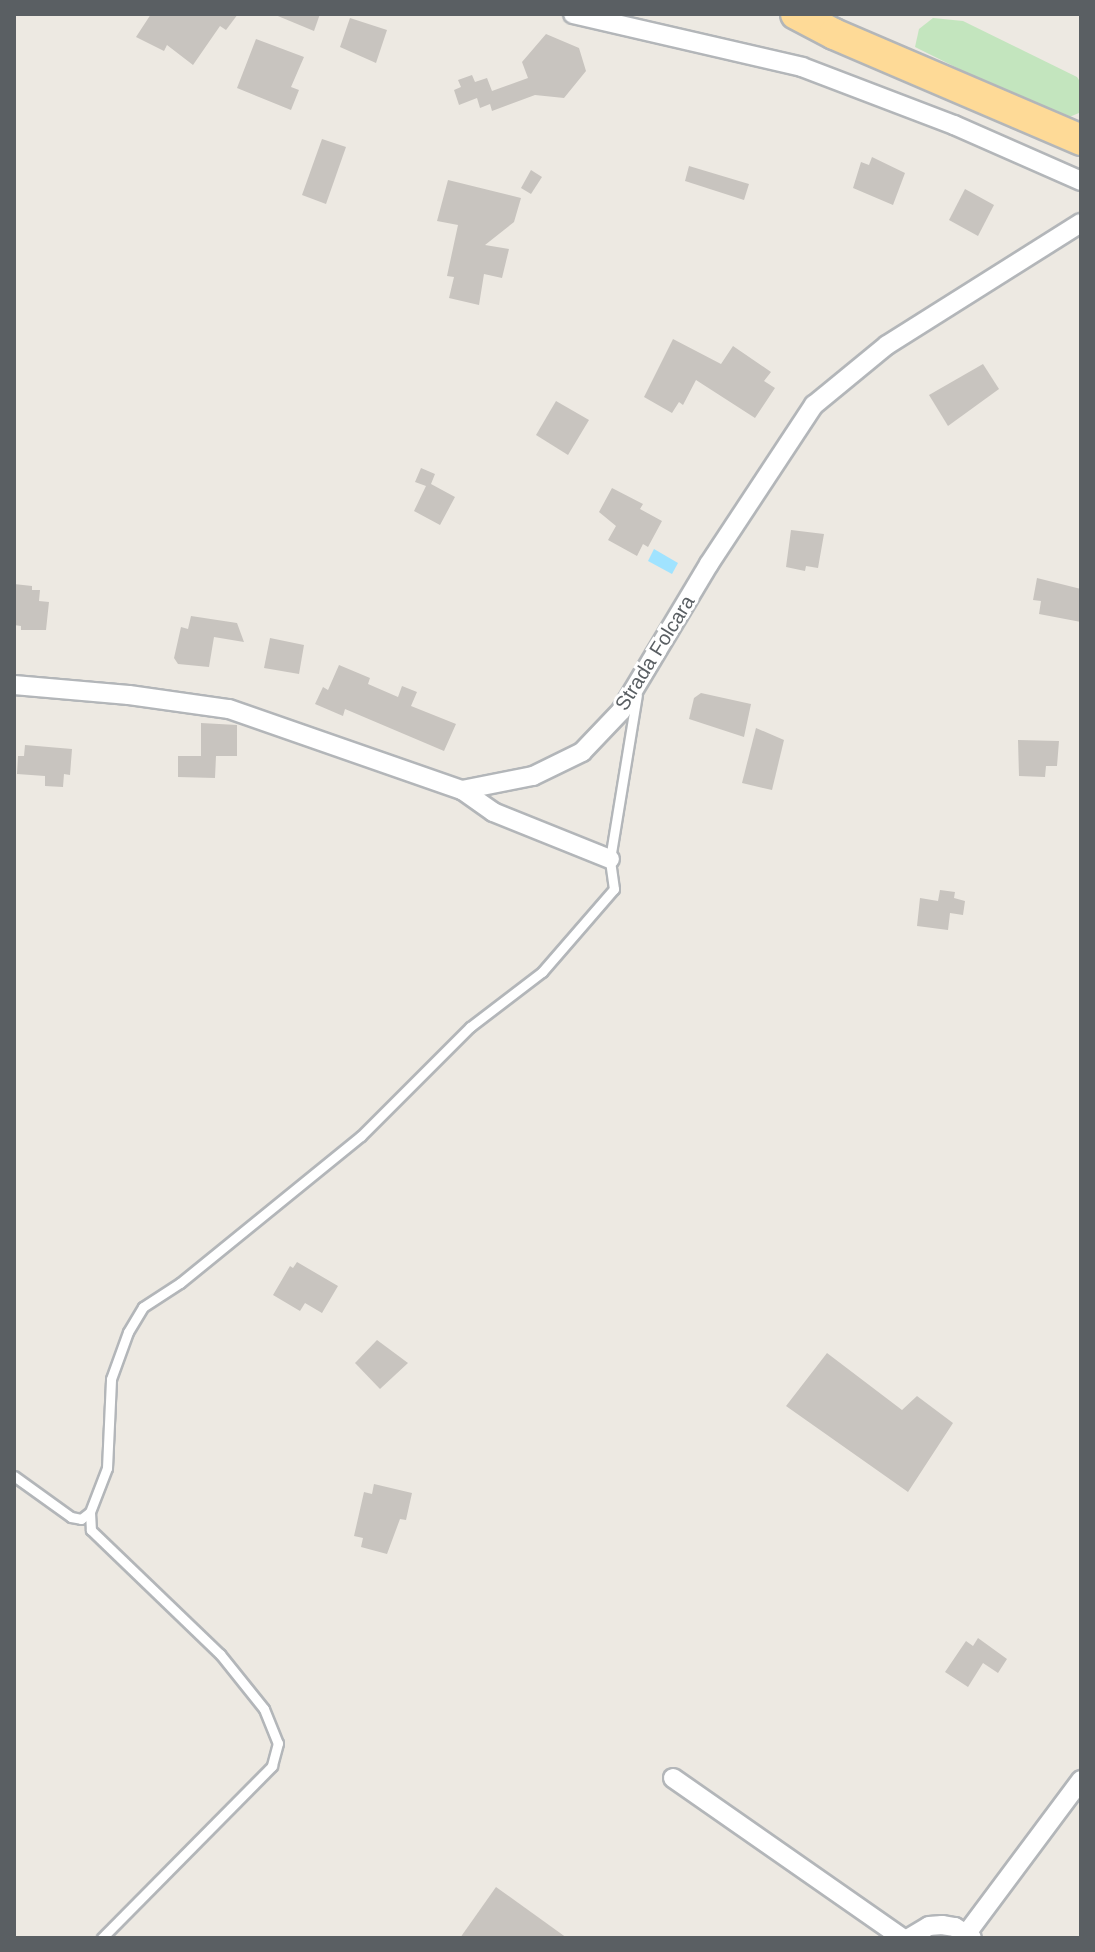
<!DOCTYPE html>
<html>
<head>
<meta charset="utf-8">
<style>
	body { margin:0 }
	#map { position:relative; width:1095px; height:1952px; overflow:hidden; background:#ede9e2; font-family:Arial,sans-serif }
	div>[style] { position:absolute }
	.green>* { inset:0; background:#c3e5be }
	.water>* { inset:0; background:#a0e3ff }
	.building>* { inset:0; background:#c8c4bf }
	.roads { filter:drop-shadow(2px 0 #b3b6b9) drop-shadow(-2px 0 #b3b6b9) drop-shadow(0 2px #b3b6b9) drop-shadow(0 -2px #b3b6b9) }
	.service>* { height:9px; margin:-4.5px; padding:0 4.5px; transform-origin:4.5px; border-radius:4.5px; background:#fff }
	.minor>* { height:18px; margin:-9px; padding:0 9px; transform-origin:9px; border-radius:9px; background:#fff }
	.trunk>* { height:30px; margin:-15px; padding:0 15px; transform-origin:15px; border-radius:15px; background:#feda97 }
	span { translate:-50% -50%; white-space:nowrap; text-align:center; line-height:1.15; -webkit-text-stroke:6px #fff; paint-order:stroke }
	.street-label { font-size:20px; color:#5a5f63 }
	.frame { position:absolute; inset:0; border:16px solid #5a5f63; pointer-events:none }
</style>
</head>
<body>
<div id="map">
	<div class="green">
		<div style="clip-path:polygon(933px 18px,963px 21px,1077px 77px,1081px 83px,1079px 113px,1062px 120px,915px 47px,919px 29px)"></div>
	</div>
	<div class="water">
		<div style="clip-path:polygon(654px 549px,678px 563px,672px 574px,648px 561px)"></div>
	</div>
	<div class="building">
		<div style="clip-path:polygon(151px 14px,238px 14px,226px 30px,220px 26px,193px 65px,167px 45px,164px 51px,136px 37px)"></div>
		<div style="clip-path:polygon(273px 14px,320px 14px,314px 31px)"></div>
		<div style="clip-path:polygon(350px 18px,387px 30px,376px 63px,340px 47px)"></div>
		<div style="clip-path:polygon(546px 34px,579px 48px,586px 71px,564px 98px,535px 95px,492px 111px,490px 104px,480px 108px,477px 98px,459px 105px,454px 90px,461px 87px,458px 80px,472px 75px,475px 82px,487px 78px,492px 91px,528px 78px,522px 62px)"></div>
		<div style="clip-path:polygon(256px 39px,304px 57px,291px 87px,299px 90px,291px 110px,237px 88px)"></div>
		<div style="clip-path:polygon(322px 139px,346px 147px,326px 204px,302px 195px)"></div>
		<div style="clip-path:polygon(872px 157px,905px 173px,893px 205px,853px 188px,861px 162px,869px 165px)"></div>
		<div style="clip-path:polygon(689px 166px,749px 184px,744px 200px,685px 181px)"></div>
		<div style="clip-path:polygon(531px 170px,542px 177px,531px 194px,521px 188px)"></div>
		<div style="clip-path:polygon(448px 180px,521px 198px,514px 222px,485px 245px,509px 249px,502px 278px,484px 274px,479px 305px,449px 298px,454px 277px,447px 276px,458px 225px,437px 221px)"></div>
		<div style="clip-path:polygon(965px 189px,994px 205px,978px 236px,949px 220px)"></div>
		<div style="clip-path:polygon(673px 339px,721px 364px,733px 346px,771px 372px,764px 381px,775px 388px,755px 418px,696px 380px,683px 405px,679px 402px,672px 413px,644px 397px)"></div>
		<div style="clip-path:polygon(983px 364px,999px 389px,948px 426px,929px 395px)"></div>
		<div style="clip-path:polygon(556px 401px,589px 420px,568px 455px,536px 435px)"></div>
		<div style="clip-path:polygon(421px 468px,435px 474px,431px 484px,455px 497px,440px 525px,414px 511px,426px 486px,415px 482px)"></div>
		<div style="clip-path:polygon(612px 488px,643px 504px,640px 509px,662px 521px,648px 547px,643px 544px,637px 556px,608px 540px,616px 526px,599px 512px)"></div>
		<div style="clip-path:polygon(791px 530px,824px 534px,818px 568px,806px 566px,805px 571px,786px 567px)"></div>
		<div style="clip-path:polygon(1037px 578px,1081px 589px,1081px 622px,1039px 614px,1041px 601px,1033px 600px)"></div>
		<div style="clip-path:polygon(14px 584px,32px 586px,32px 590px,40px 590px,39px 601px,49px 602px,46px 630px,21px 630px,21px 626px,14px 625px)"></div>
		<div style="clip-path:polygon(191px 616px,237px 623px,244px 642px,214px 637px,209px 667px,178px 664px,174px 658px,181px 627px,188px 629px)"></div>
		<div style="clip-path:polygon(270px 638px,304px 645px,299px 674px,264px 668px)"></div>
		<div style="clip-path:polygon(339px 665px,370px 678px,368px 684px,398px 697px,402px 686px,417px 692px,411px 706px,456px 724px,444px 751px,345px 709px,343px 716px,315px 704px,323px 687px,328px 690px)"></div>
		<div style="clip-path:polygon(701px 693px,751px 704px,744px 737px,689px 719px,694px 698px)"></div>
		<div style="clip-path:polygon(201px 723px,237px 725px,237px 756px,216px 756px,215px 778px,178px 777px,178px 756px,201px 756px)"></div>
		<div style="clip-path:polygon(756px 728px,784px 740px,772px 790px,742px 783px)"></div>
		<div style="clip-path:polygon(1018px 740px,1059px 741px,1057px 766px,1046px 766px,1045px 777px,1019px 776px)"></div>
		<div style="clip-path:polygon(25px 745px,72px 749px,70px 775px,64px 774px,63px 787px,45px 786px,45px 776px,17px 774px,18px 756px,24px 756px)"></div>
		<div style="clip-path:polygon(940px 890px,955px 892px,954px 898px,965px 901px,963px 915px,950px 913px,948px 930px,917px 926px,920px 898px,938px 901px)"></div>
		<div style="clip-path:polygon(297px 1262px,338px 1286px,322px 1313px,305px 1303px,300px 1311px,273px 1295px,290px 1266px,293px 1268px)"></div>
		<div style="clip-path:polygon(377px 1340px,408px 1363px,380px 1389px,355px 1363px)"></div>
		<div style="clip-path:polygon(827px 1353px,902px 1410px,917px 1396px,953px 1423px,908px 1492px,786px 1406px)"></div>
		<div style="clip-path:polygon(374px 1484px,412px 1493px,406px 1520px,400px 1519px,387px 1554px,361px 1547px,363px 1538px,354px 1536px,364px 1492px,372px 1494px)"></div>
		<div style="clip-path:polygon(978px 1638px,1007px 1659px,998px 1673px,983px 1663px,968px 1687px,945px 1672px,966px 1641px,973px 1646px)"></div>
		<div style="clip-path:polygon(496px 1887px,567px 1938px,460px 1938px)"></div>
	</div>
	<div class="roads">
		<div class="service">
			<div style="left:14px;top:1476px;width:70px;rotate:35.7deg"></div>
			<div style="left:71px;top:1517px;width:10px;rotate:11deg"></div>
			<div style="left:81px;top:1519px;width:11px;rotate:-38deg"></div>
			<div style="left:90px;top:1512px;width:47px;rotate:-68.9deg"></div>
			<div style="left:107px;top:1468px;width:89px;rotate:-87.4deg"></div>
			<div style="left:111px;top:1379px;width:50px;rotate:-70.1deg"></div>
			<div style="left:128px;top:1332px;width:29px;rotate:-59deg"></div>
			<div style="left:143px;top:1307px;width:44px;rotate:-33deg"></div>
			<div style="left:180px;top:1283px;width:233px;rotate:-39.1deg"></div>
			<div style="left:361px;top:1136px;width:154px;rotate:-45deg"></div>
			<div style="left:470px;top:1027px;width:91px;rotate:-37.4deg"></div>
			<div style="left:542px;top:972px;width:110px;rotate:-49.1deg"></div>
			<div style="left:614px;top:889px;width:30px;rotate:-98deg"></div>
			<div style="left:610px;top:859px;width:166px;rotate:-80.7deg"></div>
			<div style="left:90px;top:1512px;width:18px;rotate:87deg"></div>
			<div style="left:91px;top:1530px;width:179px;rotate:43.9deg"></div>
			<div style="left:220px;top:1654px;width:70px;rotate:51.3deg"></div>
			<div style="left:264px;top:1709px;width:37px;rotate:68deg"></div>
			<div style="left:278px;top:1743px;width:24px;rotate:105deg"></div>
			<div style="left:272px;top:1766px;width:242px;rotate:134.7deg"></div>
		</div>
		<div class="minor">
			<div style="left:573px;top:14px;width:235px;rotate:13deg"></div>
			<div style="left:802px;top:67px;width:163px;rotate:20.9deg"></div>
			<div style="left:954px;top:125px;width:139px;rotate:23.8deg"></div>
			<div style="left:14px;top:685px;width:115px;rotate:5deg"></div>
			<div style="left:129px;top:695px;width:101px;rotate:8deg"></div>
			<div style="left:229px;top:709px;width:247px;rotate:19.2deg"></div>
			<div style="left:462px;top:790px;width:72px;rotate:-11.2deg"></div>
			<div style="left:533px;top:776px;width:55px;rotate:-26.1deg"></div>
			<div style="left:582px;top:752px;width:57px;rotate:-46.4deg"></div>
			<div style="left:621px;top:711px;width:171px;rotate:-59.1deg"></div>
			<div style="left:709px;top:564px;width:191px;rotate:-56.6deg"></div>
			<div style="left:814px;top:405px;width:94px;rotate:-39.4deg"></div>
			<div style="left:887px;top:345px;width:229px;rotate:-32.2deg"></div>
			<div style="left:462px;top:790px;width:38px;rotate:35deg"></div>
			<div style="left:493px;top:812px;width:126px;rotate:21.9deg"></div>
			<div style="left:673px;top:1778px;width:279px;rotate:34.9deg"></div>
			<div style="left:967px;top:1933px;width:191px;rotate:-53.3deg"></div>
			<div style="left:909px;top:1938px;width:23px;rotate:-31deg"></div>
			<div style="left:929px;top:1926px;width:13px;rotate:-4deg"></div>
			<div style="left:942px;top:1925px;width:13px;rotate:9deg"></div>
			<div style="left:955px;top:1927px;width:20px;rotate:33deg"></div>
		</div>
		<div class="trunk">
			<div style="left:796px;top:14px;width:43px;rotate:27.8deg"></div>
			<div style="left:834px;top:34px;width:269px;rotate:23.2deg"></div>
		</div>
	</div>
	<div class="street-label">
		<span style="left:655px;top:653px;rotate:-58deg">Strada Folcara</span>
	</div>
	<div class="frame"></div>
</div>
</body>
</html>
